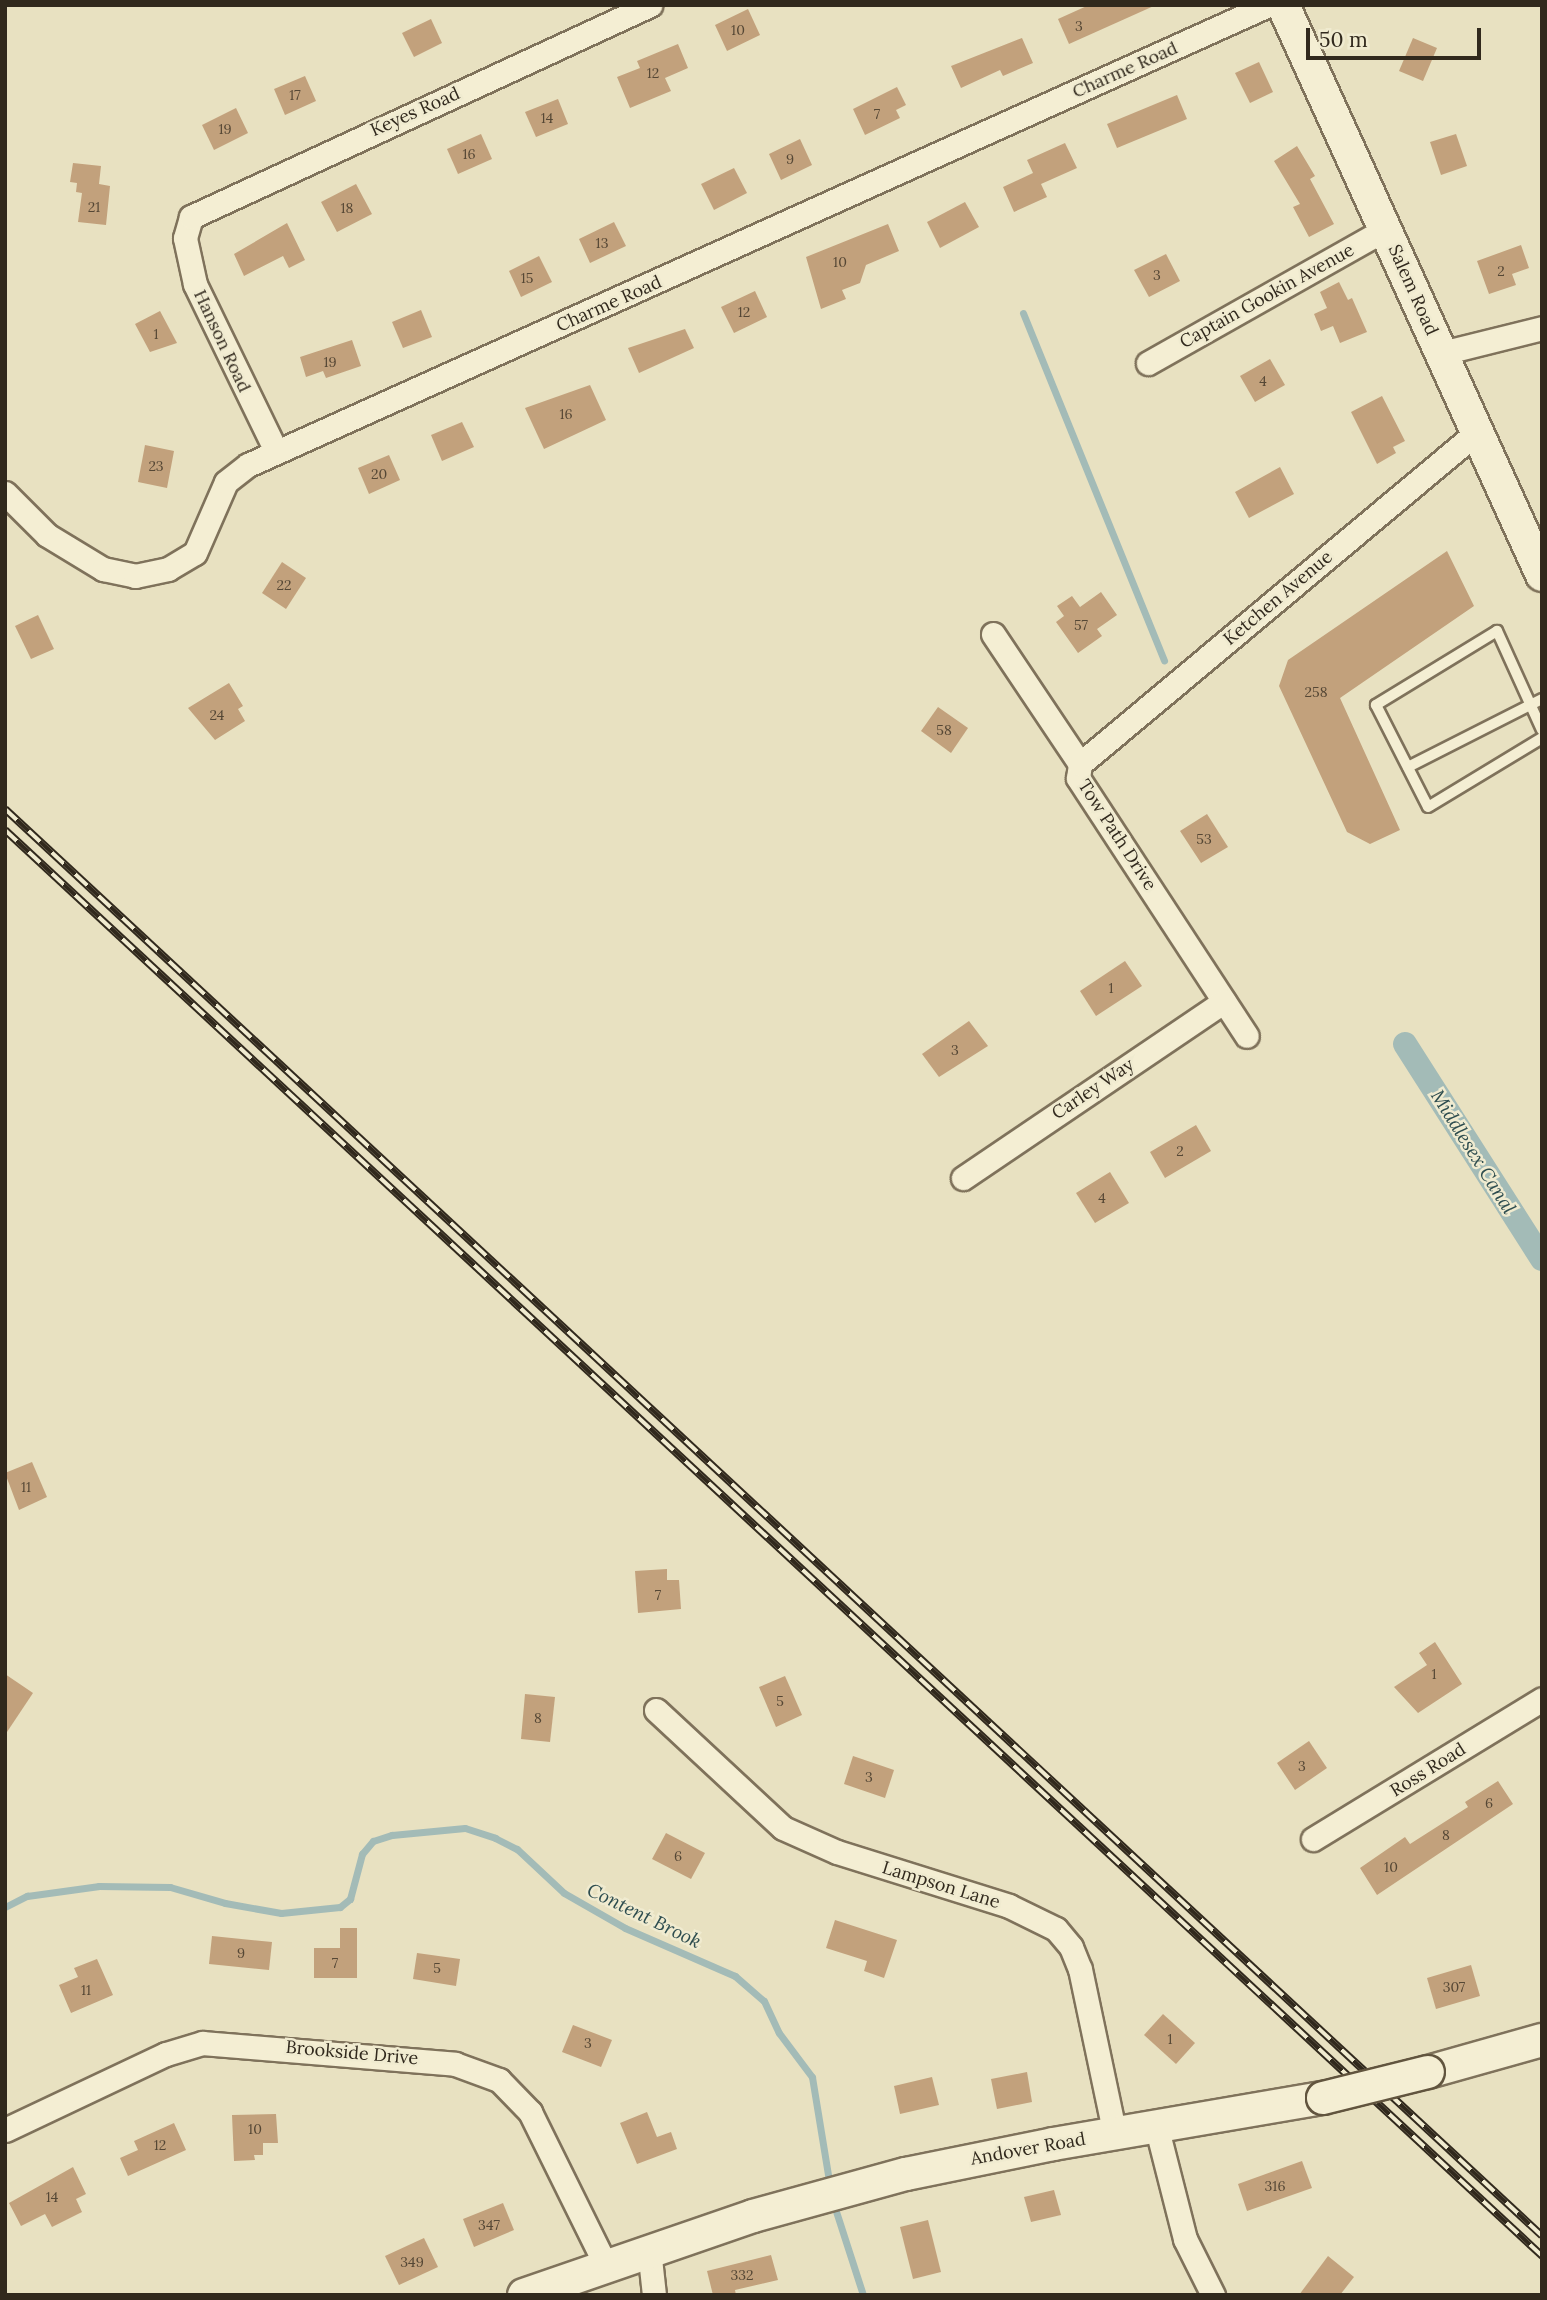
<!DOCTYPE html>
<html>
<head>
<meta charset="utf-8">
<style>
	body { margin:0 }
	#map { position:relative; width:1547px; height:2300px; overflow:hidden; background:#e8e1c1; font-family:Lora,serif }
	div>[style] { position:absolute }
	.stream>* { height:7px; margin:-3.5px; padding:0 3.5px; transform-origin:3.5px; border-radius:3.5px; background:#a3bbb7 }
	.canal>* { height:24px; margin:-12px; padding:0 12px; transform-origin:12px; border-radius:12px; background:#a3bbb7 }
	.building>* { inset:0; background:#c2a17c }
	.roads { filter:drop-shadow(2px 0 #7f725b) drop-shadow(-2px 0 #7f725b) drop-shadow(0 2px #7f725b) drop-shadow(0 -2px #7f725b) }
	.lane>* { height:10px; margin:-5px; padding:0 5px; transform-origin:5px; border-radius:5px; background:#f4eed3 }
	.street>* { height:23px; margin:-11.5px; padding:0 11.5px; transform-origin:11.5px; border-radius:11.5px; background:#f4eed3 }
	.secondary>* { height:32px; margin:-16px; padding:0 16px; transform-origin:16px; border-radius:16px; background:#f4eed3 }
	.rail>* { height:8px; margin-top:-4px; transform-origin:0; background:repeating-linear-gradient(90deg,#f0ebd0 0 16px,#31291d 0 32px); box-sizing:border-box; border-block:2px solid #31291d }
	.bridges { filter:drop-shadow(2px 0 #61543e) drop-shadow(-2px 0 #61543e) drop-shadow(0 2px #61543e) drop-shadow(0 -2px #61543e) }
	.secondary-bridge>* { height:32px; margin:-16px; padding:0 16px; transform-origin:16px; border-radius:16px; background:#f4eed3 }
	span { translate:-50% -50%; white-space:nowrap; text-align:center; line-height:1.15; -webkit-text-stroke:5px #f0ebd0; paint-order:stroke }
	.number-label { font-size:14px; color:#554735 }
	.number-label span { -webkit-text-stroke-width:0 }
	.street-label { font-size:18px; color:#31291d }
	.water-label { font-size:19px; color:#2e4d4f; font-style:italic }
	.frame { position:absolute; inset:0; border:7px solid #31291d; pointer-events:none }
	.scale { position:absolute; left:1306px; top:28px; width:175px; height:32px; box-sizing:border-box; border:4px solid #31291d; border-top:0; padding-left:9px; font-size:21px; line-height:24px; white-space:nowrap; color:#31291d; -webkit-text-stroke:5px #f0ebd0; paint-order:stroke }
</style>
</head>
<body>
<div id="map">
	<div class="stream">
		<div style="left:1023px;top:313px;width:375px;rotate:67.9deg"></div>
		<div style="left:5px;top:1907px;width:25px;rotate:-27deg"></div>
		<div style="left:27px;top:1896px;width:73px;rotate:-7.9deg"></div>
		<div style="left:99px;top:1886px;width:71px;rotate:0.8deg"></div>
		<div style="left:170px;top:1887px;width:57px;rotate:16.2deg"></div>
		<div style="left:225px;top:1903px;width:57px;rotate:10.1deg"></div>
		<div style="left:281px;top:1913px;width:59px;rotate:-5.8deg"></div>
		<div style="left:340px;top:1907px;width:13px;rotate:-39deg"></div>
		<div style="left:350px;top:1899px;width:47px;rotate:-75.1deg"></div>
		<div style="left:362px;top:1854px;width:17px;rotate:-50deg"></div>
		<div style="left:373px;top:1841px;width:20px;rotate:-18deg"></div>
		<div style="left:392px;top:1835px;width:73px;rotate:-5.5deg"></div>
		<div style="left:465px;top:1828px;width:32px;rotate:18deg"></div>
		<div style="left:495px;top:1838px;width:25px;rotate:27deg"></div>
		<div style="left:517px;top:1849px;width:64px;rotate:43.1deg"></div>
		<div style="left:564px;top:1893px;width:70px;rotate:29.8deg"></div>
		<div style="left:625px;top:1928px;width:120px;rotate:23.6deg"></div>
		<div style="left:735px;top:1976px;width:38px;rotate:41deg"></div>
		<div style="left:764px;top:2001px;width:35px;rotate:65deg"></div>
		<div style="left:779px;top:2033px;width:55px;rotate:53.1deg"></div>
		<div style="left:812px;top:2077px;width:111px;rotate:80.7deg"></div>
		<div style="left:833px;top:2202px;width:98px;rotate:72.1deg"></div>
	</div>
	<div class="canal">
		<div style="left:1405px;top:1044px;width:255px;rotate:57.5deg"></div>
	</div>
	<div class="building">
		<div style="clip-path:polygon(1089px 5px,1156px 5px,1069px 44px,1058px 19px)"></div>
		<div style="clip-path:polygon(748px 9px,760px 35px,727px 51px,715px 25px)"></div>
		<div style="clip-path:polygon(431px 19px,442px 43px,414px 57px,402px 33px)"></div>
		<div style="clip-path:polygon(1022px 38px,1033px 63px,1003px 76px,1000px 70px,961px 88px,951px 66px)"></div>
		<div style="clip-path:polygon(1413px 38px,1437px 48px,1423px 81px,1399px 71px)"></div>
		<div style="clip-path:polygon(678px 44px,688px 68px,665px 78px,671px 91px,630px 108px,617px 77px,640px 68px,637px 61px)"></div>
		<div style="clip-path:polygon(1259px 62px,1273px 92px,1250px 103px,1235px 73px)"></div>
		<div style="clip-path:polygon(305px 76px,316px 101px,285px 115px,274px 89px)"></div>
		<div style="clip-path:polygon(897px 87px,906px 105px,896px 110px,900px 118px,865px 135px,853px 109px)"></div>
		<div style="clip-path:polygon(1177px 95px,1187px 119px,1117px 148px,1107px 124px)"></div>
		<div style="clip-path:polygon(558px 99px,568px 124px,536px 137px,525px 112px)"></div>
		<div style="clip-path:polygon(236px 108px,248px 133px,214px 150px,202px 125px)"></div>
		<div style="clip-path:polygon(481px 134px,492px 159px,458px 174px,447px 149px)"></div>
		<div style="clip-path:polygon(1456px 134px,1467px 166px,1441px 175px,1430px 142px)"></div>
		<div style="clip-path:polygon(800px 139px,812px 165px,781px 180px,769px 154px)"></div>
		<div style="clip-path:polygon(1065px 143px,1077px 168px,1041px 184px,1047px 197px,1014px 212px,1003px 187px,1033px 173px,1027px 160px)"></div>
		<div style="clip-path:polygon(1297px 146px,1315px 176px,1310px 179px,1334px 224px,1309px 237px,1293px 207px,1300px 204px,1274px 161px)"></div>
		<div style="clip-path:polygon(73px 163px,101px 166px,99px 184px,110px 186px,106px 225px,78px 222px,82px 193px,76px 192px,77px 183px,70px 182px)"></div>
		<div style="clip-path:polygon(734px 168px,747px 193px,714px 210px,701px 184px)"></div>
		<div style="clip-path:polygon(356px 184px,372px 214px,337px 232px,321px 202px)"></div>
		<div style="clip-path:polygon(965px 202px,979px 227px,940px 248px,927px 222px)"></div>
		<div style="clip-path:polygon(614px 222px,626px 246px,590px 263px,579px 239px)"></div>
		<div style="clip-path:polygon(287px 223px,305px 260px,289px 268px,283px 256px,244px 276px,234px 254px)"></div>
		<div style="clip-path:polygon(888px 224px,899px 251px,866px 265px,860px 283px,842px 290px,846px 299px,821px 309px,806px 257px)"></div>
		<div style="clip-path:polygon(1521px 245px,1529px 268px,1512px 274px,1516px 285px,1489px 294px,1477px 261px)"></div>
		<div style="clip-path:polygon(1166px 254px,1180px 281px,1149px 297px,1134px 270px)"></div>
		<div style="clip-path:polygon(539px 256px,552px 282px,521px 297px,509px 271px)"></div>
		<div style="clip-path:polygon(1339px 282px,1348px 300px,1352px 298px,1367px 332px,1340px 343px,1333px 326px,1321px 331px,1314px 314px,1327px 308px,1320px 292px)"></div>
		<div style="clip-path:polygon(755px 291px,767px 317px,734px 333px,721px 307px)"></div>
		<div style="clip-path:polygon(421px 310px,432px 337px,403px 348px,392px 322px)"></div>
		<div style="clip-path:polygon(160px 311px,177px 343px,150px 352px,135px 324px)"></div>
		<div style="clip-path:polygon(685px 329px,694px 348px,639px 373px,628px 348px)"></div>
		<div style="clip-path:polygon(352px 340px,361px 366px,326px 378px,323px 371px,306px 377px,300px 357px)"></div>
		<div style="clip-path:polygon(1270px 359px,1285px 385px,1255px 402px,1240px 376px)"></div>
		<div style="clip-path:polygon(590px 385px,606px 420px,544px 449px,525px 408px)"></div>
		<div style="clip-path:polygon(1382px 396px,1405px 441px,1393px 447px,1396px 453px,1377px 464px,1351px 412px)"></div>
		<div style="clip-path:polygon(462px 422px,474px 447px,442px 461px,431px 435px)"></div>
		<div style="clip-path:polygon(145px 445px,174px 451px,167px 488px,138px 482px)"></div>
		<div style="clip-path:polygon(389px 455px,400px 480px,369px 494px,358px 468px)"></div>
		<div style="clip-path:polygon(1280px 467px,1294px 494px,1249px 518px,1235px 492px)"></div>
		<div style="clip-path:polygon(1447px 551px,1474px 606px,1340px 698px,1400px 830px,1370px 844px,1347px 832px,1279px 686px,1288px 660px)"></div>
		<div style="clip-path:polygon(282px 562px,306px 578px,286px 609px,262px 593px)"></div>
		<div style="clip-path:polygon(1101px 592px,1117px 615px,1097px 629px,1102px 636px,1078px 653px,1056px 622px,1064px 616px,1057px 606px,1072px 596px,1080px 607px)"></div>
		<div style="clip-path:polygon(38px 615px,54px 649px,31px 659px,15px 626px)"></div>
		<div style="clip-path:polygon(229px 683px,243px 706px,238px 709px,245px 721px,215px 740px,188px 708px)"></div>
		<div style="clip-path:polygon(938px 707px,968px 728px,951px 753px,921px 731px)"></div>
		<div style="clip-path:polygon(1207px 814px,1228px 847px,1201px 863px,1180px 831px)"></div>
		<div style="clip-path:polygon(1125px 961px,1142px 986px,1096px 1016px,1080px 991px)"></div>
		<div style="clip-path:polygon(969px 1021px,988px 1046px,939px 1077px,922px 1054px)"></div>
		<div style="clip-path:polygon(1196px 1125px,1211px 1151px,1165px 1178px,1150px 1152px)"></div>
		<div style="clip-path:polygon(1110px 1172px,1129px 1203px,1095px 1223px,1076px 1193px)"></div>
		<div style="clip-path:polygon(32px 1462px,47px 1497px,19px 1510px,5px 1473px)"></div>
		<div style="clip-path:polygon(667px 1569px,667px 1580px,679px 1580px,681px 1609px,638px 1613px,635px 1571px)"></div>
		<div style="clip-path:polygon(1435px 1642px,1462px 1684px,1418px 1713px,1394px 1687px,1427px 1665px,1419px 1653px)"></div>
		<div style="clip-path:polygon(5px 1674px,33px 1693px,5px 1735px)"></div>
		<div style="clip-path:polygon(785px 1676px,802px 1715px,776px 1727px,759px 1687px)"></div>
		<div style="clip-path:polygon(525px 1694px,555px 1697px,550px 1742px,521px 1739px)"></div>
		<div style="clip-path:polygon(1309px 1741px,1327px 1768px,1295px 1790px,1277px 1763px)"></div>
		<div style="clip-path:polygon(853px 1756px,894px 1770px,885px 1798px,844px 1784px)"></div>
		<div style="clip-path:polygon(1498px 1781px,1513px 1804px,1377px 1895px,1360px 1868px,1405px 1837px,1410px 1844px,1468px 1807px,1465px 1802px)"></div>
		<div style="clip-path:polygon(666px 1833px,705px 1853px,691px 1879px,652px 1859px)"></div>
		<div style="clip-path:polygon(835px 1920px,897px 1940px,884px 1978px,864px 1971px,867px 1961px,826px 1948px)"></div>
		<div style="clip-path:polygon(340px 1928px,357px 1928px,357px 1978px,314px 1978px,314px 1948px,340px 1948px)"></div>
		<div style="clip-path:polygon(212px 1936px,272px 1942px,269px 1970px,209px 1964px)"></div>
		<div style="clip-path:polygon(417px 1953px,460px 1959px,456px 1986px,413px 1979px)"></div>
		<div style="clip-path:polygon(97px 1959px,113px 1995px,71px 2013px,59px 1985px,78px 1977px,74px 1968px)"></div>
		<div style="clip-path:polygon(1471px 1965px,1480px 1996px,1436px 2009px,1427px 1978px)"></div>
		<div style="clip-path:polygon(1163px 2014px,1195px 2043px,1176px 2064px,1144px 2035px)"></div>
		<div style="clip-path:polygon(573px 2025px,612px 2040px,601px 2067px,562px 2052px)"></div>
		<div style="clip-path:polygon(1027px 2072px,1032px 2102px,997px 2109px,991px 2079px)"></div>
		<div style="clip-path:polygon(932px 2077px,939px 2105px,900px 2114px,894px 2086px)"></div>
		<div style="clip-path:polygon(647px 2112px,657px 2137px,671px 2132px,677px 2149px,637px 2164px,620px 2123px)"></div>
		<div style="clip-path:polygon(276px 2114px,278px 2143px,263px 2143px,263px 2155px,254px 2155px,255px 2160px,234px 2161px,232px 2115px)"></div>
		<div style="clip-path:polygon(174px 2123px,186px 2150px,128px 2176px,120px 2158px,138px 2150px,134px 2141px)"></div>
		<div style="clip-path:polygon(1302px 2161px,1312px 2188px,1247px 2211px,1238px 2184px)"></div>
		<div style="clip-path:polygon(73px 2167px,86px 2194px,76px 2199px,82px 2212px,52px 2227px,45px 2214px,21px 2226px,9px 2203px)"></div>
		<div style="clip-path:polygon(1054px 2190px,1061px 2215px,1031px 2222px,1024px 2197px)"></div>
		<div style="clip-path:polygon(503px 2203px,514px 2230px,474px 2247px,463px 2219px)"></div>
		<div style="clip-path:polygon(928px 2220px,941px 2272px,913px 2279px,900px 2227px)"></div>
		<div style="clip-path:polygon(424px 2238px,438px 2267px,399px 2285px,385px 2256px)"></div>
		<div style="clip-path:polygon(771px 2255px,778px 2280px,735px 2290px,736px 2295px,713px 2295px,707px 2271px)"></div>
		<div style="clip-path:polygon(1328px 2256px,1354px 2277px,1340px 2295px,1299px 2295px)"></div>
	</div>
	<div class="roads">
		<div class="lane">
			<div style="left:1542px;top:730px;width:109px;rotate:-114.4deg"></div>
			<div style="left:1497px;top:631px;width:142px;rotate:148.6deg"></div>
			<div style="left:1376px;top:705px;width:114px;rotate:63deg"></div>
			<div style="left:1428px;top:807px;width:133px;rotate:-31.2deg"></div>
			<div style="left:1408px;top:767px;width:150px;rotate:-26.9deg"></div>
		</div>
		<div class="street">
			<div style="left:1442px;top:353px;width:103px;rotate:-14deg"></div>
			<div style="left:1148px;top:363px;width:273px;rotate:-29.4deg"></div>
			<div style="left:276px;top:451px;width:186px;rotate:-115.9deg"></div>
			<div style="left:195px;top:284px;width:47px;rotate:-102.3deg"></div>
			<div style="left:185px;top:238px;width:22px;rotate:-74deg"></div>
			<div style="left:191px;top:217px;width:506px;rotate:-24.79deg"></div>
			<div style="left:5px;top:493px;width:59px;rotate:45deg"></div>
			<div style="left:47px;top:535px;width:66px;rotate:31.3deg"></div>
			<div style="left:103px;top:569px;width:33px;rotate:12deg"></div>
			<div style="left:135px;top:576px;width:34px;rotate:-12deg"></div>
			<div style="left:168px;top:569px;width:31px;rotate:-31deg"></div>
			<div style="left:195px;top:553px;width:77px;rotate:-66.4deg"></div>
			<div style="left:226px;top:482px;width:28px;rotate:-38deg"></div>
			<div style="left:248px;top:465px;width:1119px;rotate:-24.27deg"></div>
			<div style="left:993px;top:634px;width:156px;rotate:56.2deg"></div>
			<div style="left:1080px;top:764px;width:14px;rotate:98deg"></div>
			<div style="left:1078px;top:778px;width:308px;rotate:56.8deg"></div>
			<div style="left:1080px;top:764px;width:518px;rotate:-39.9deg"></div>
			<div style="left:963px;top:1178px;width:315px;rotate:-34.1deg"></div>
			<div style="left:656px;top:1710px;width:173px;rotate:42.9deg"></div>
			<div style="left:783px;top:1828px;width:59px;rotate:24deg"></div>
			<div style="left:837px;top:1852px;width:180px;rotate:17.4deg"></div>
			<div style="left:1009px;top:1906px;width:52px;rotate:26.1deg"></div>
			<div style="left:1056px;top:1929px;width:23px;rotate:50deg"></div>
			<div style="left:1071px;top:1947px;width:24px;rotate:68deg"></div>
			<div style="left:1080px;top:1969px;width:170px;rotate:78.1deg"></div>
			<div style="left:1313px;top:1839px;width:268px;rotate:-31.4deg"></div>
			<div style="left:1157px;top:2129px;width:114px;rotate:75.7deg"></div>
			<div style="left:1185px;top:2239px;width:63px;rotate:63.4deg"></div>
			<div style="left:5px;top:2130px;width:178px;rotate:-25.3deg"></div>
			<div style="left:166px;top:2054px;width:38px;rotate:-17deg"></div>
			<div style="left:202px;top:2043px;width:254px;rotate:4.7deg"></div>
			<div style="left:455px;top:2064px;width:47px;rotate:20deg"></div>
			<div style="left:499px;top:2080px;width:45px;rotate:45.9deg"></div>
			<div style="left:530px;top:2112px;width:169px;rotate:63.7deg"></div>
			<div style="left:649px;top:2249px;width:46px;rotate:83.8deg"></div>
		</div>
		<div class="secondary">
			<div style="left:1283px;top:5px;width:626px;rotate:65.56deg"></div>
			<div style="left:1428px;top:2072px;width:118px;rotate:-15.7deg"></div>
			<div style="left:524px;top:2295px;width:242px;rotate:-19deg"></div>
			<div style="left:753px;top:2216px;width:159px;rotate:-15.4deg"></div>
			<div style="left:906px;top:2174px;width:150px;rotate:-11.5deg"></div>
			<div style="left:1053px;top:2144px;width:274px;rotate:-9.7deg"></div>
		</div>
	</div>
	<div class="rail">
		<div style="left:5px;top:809px;width:2097px;rotate:42.87deg"></div>
		<div style="left:5px;top:830px;width:2097px;rotate:42.85deg"></div>
	</div>
	<div class="bridges">
		<div class="secondary-bridge">
			<div style="left:1323px;top:2098px;width:108px;rotate:-13.9deg"></div>
		</div>
	</div>
	<div class="number-label">
		<span style="left:1079px;top:26px">3</span>
		<span style="left:738px;top:30px">10</span>
		<span style="left:653px;top:73px">12</span>
		<span style="left:295px;top:95px">17</span>
		<span style="left:877px;top:114px">7</span>
		<span style="left:547px;top:118px">14</span>
		<span style="left:225px;top:129px">19</span>
		<span style="left:469px;top:154px">16</span>
		<span style="left:790px;top:159px">9</span>
		<span style="left:94px;top:207px">21</span>
		<span style="left:347px;top:208px">18</span>
		<span style="left:602px;top:243px">13</span>
		<span style="left:840px;top:262px">10</span>
		<span style="left:1501px;top:271px">2</span>
		<span style="left:1157px;top:275px">3</span>
		<span style="left:527px;top:278px">15</span>
		<span style="left:744px;top:312px">12</span>
		<span style="left:156px;top:334px">1</span>
		<span style="left:330px;top:362px">19</span>
		<span style="left:1263px;top:381px">4</span>
		<span style="left:566px;top:414px">16</span>
		<span style="left:156px;top:466px">23</span>
		<span style="left:379px;top:474px">20</span>
		<span style="left:284px;top:585px">22</span>
		<span style="left:1081px;top:625px">57</span>
		<span style="left:1316px;top:692px">258</span>
		<span style="left:217px;top:715px">24</span>
		<span style="left:944px;top:730px">58</span>
		<span style="left:1204px;top:839px">53</span>
		<span style="left:1111px;top:988px">1</span>
		<span style="left:955px;top:1050px">3</span>
		<span style="left:1180px;top:1151px">2</span>
		<span style="left:1102px;top:1198px">4</span>
		<span style="left:26px;top:1487px">11</span>
		<span style="left:658px;top:1595px">7</span>
		<span style="left:1434px;top:1674px">1</span>
		<span style="left:780px;top:1701px">5</span>
		<span style="left:538px;top:1718px">8</span>
		<span style="left:1302px;top:1766px">3</span>
		<span style="left:869px;top:1777px">3</span>
		<span style="left:1489px;top:1803px">6</span>
		<span style="left:1446px;top:1835px">8</span>
		<span style="left:678px;top:1856px">6</span>
		<span style="left:1391px;top:1867px">10</span>
		<span style="left:241px;top:1953px">9</span>
		<span style="left:335px;top:1963px">7</span>
		<span style="left:437px;top:1968px">5</span>
		<span style="left:1454px;top:1987px">307</span>
		<span style="left:86px;top:1990px">11</span>
		<span style="left:1170px;top:2039px">1</span>
		<span style="left:588px;top:2043px">3</span>
		<span style="left:255px;top:2129px">10</span>
		<span style="left:160px;top:2145px">12</span>
		<span style="left:1275px;top:2186px">316</span>
		<span style="left:52px;top:2197px">14</span>
		<span style="left:489px;top:2225px">347</span>
		<span style="left:412px;top:2262px">349</span>
		<span style="left:742px;top:2275px">332</span>
	</div>
	<div class="street-label">
		<span style="left:1125px;top:70px;rotate:-24deg">Charme Road</span>
		<span style="left:415px;top:112px;rotate:-24deg">Keyes Road</span>
		<span style="left:1413px;top:290px;rotate:66deg">Salem Road</span>
		<span style="left:1267px;top:296px;rotate:-29deg">Captain Gookin Avenue</span>
		<span style="left:609px;top:304px;rotate:-24deg">Charme Road</span>
		<span style="left:222px;top:341px;rotate:65deg">Hanson Road</span>
		<span style="left:1278px;top:598px;rotate:-40deg">Ketchen Avenue</span>
		<span style="left:1117px;top:835px;rotate:57deg">Tow Path Drive</span>
		<span style="left:1093px;top:1089px;rotate:-34deg">Carley Way</span>
		<span style="left:1428px;top:1770px;rotate:-32deg">Ross Road</span>
		<span style="left:941px;top:1885px;rotate:17deg">Lampson Lane</span>
		<span style="left:352px;top:2053px;rotate:5deg">Brookside Drive</span>
		<span style="left:1028px;top:2149px;rotate:-10deg">Andover Road</span>
	</div>
	<div class="water-label">
		<span style="left:1473px;top:1152px;rotate:58deg">Middlesex Canal</span>
		<span style="left:644px;top:1916px;rotate:26deg">Content Brook</span>
	</div>
	<div class="frame"></div>
	<div class="scale">50 m</div>
</div>
</body>
</html>
